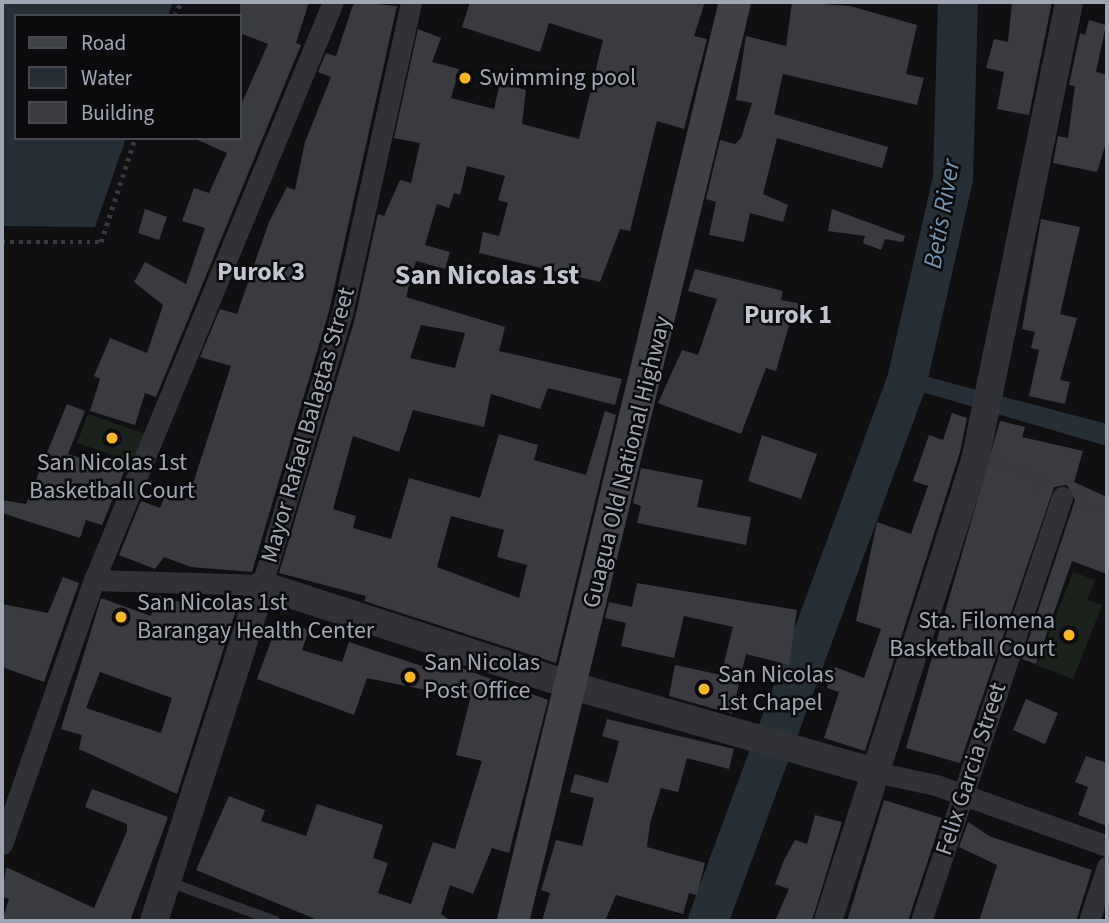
<!DOCTYPE html>
<html>
<head>
<meta charset="utf-8">
<style>
	body { margin:0 }
	#map { position:relative; width:1109px; height:923px; overflow:hidden; background:#101012; font-family:"Source Sans 3",sans-serif }
	div>[style] { position:absolute }
	.green>* { inset:0; background:#1a221b }
	.water>* { inset:0; background:#262f36 }
	.river>* { height:40px; margin:-20px; padding:0 20px; transform-origin:20px; border-radius:20px; background:#262f36 }
	.building>* { inset:0; background:#3a3b40 }
	.path>* { height:4.5px; margin-top:-2.25px; transform-origin:0; background:repeating-linear-gradient(90deg,#37393e 0 3.5px,transparent 0 8.5px) }
	.service>* { height:10px; margin:-5px; padding:0 5px; transform-origin:5px; border-radius:5px; background:#313237 }
	.minor>* { height:21px; margin:-10.5px; padding:0 10.5px; transform-origin:10.5px; border-radius:10.5px; background:#313237 }
	.tertiary>* { height:28px; margin:-14px; padding:0 14px; transform-origin:14px; border-radius:14px; background:#313237 }
	.secondary>* { height:32px; margin:-16px; padding:0 16px; transform-origin:16px; border-radius:16px; background:#3f4147 }
	.dots>* { width:19px; height:19px; translate:-50% -50%; box-sizing:border-box; border:4px solid #0b0b0d; border-radius:50% }
	span { translate:-50% -50%; white-space:nowrap; text-align:center; line-height:1.15; -webkit-text-stroke:5px #0b0b0d; paint-order:stroke }
	.poi-label { font-size:24px; color:#a0a6b4 }
	.left { translate:0 -50%; text-align:left }
	.right { translate:-100% -50%; text-align:right }
	.street-label { font-size:24px; color:#a0a6b4 }
	.water-label { font-size:26px; color:#7394b3; font-style:italic }
	.neighbourhood-label { font-size:26px; color:#c1c5d0; font-weight:700 }
	.quarter-label { font-size:28px; color:#c1c5d0; font-weight:700 }
	.frame { position:absolute; inset:0; border:4px solid #a0a6b4; pointer-events:none }
	.legend { position:absolute; left:14px; top:14px; width:228px; height:126px; box-sizing:border-box; background:#0b0b0d; border:2px solid #474950; margin:0; padding:9px 12px; list-style:none; font-size:21px; color:#a0a6b4 }
	.legend li { display:flex; align-items:center; gap:14px; height:35px }
	.legend b { width:35px; border:2px solid #474950 }
</style>
</head>
<body>
<div id="map">
	<div class="green">
		<div style="clip-path:polygon(88px 414px,146px 434px,136px 463px,77px 443px)"></div>
		<div style="clip-path:polygon(1073px 572px,1095px 580px,1087px 600px,1102px 605px,1073px 679px,1037px 665px)"></div>
	</div>
	<div class="water">
		<div style="clip-path:polygon(2px 2px,173px 2px,168px 16px,16px 16px,16px 138px,126px 138px,95px 227px,2px 226px)"></div>
		<div style="clip-path:polygon(928px 377px,1107px 424px,1107px 446px,922px 392px,914px 383px)"></div>
	</div>
	<div class="river">
		<div style="left:708px;top:921px;width:576px;rotate:-69.77deg"></div>
		<div style="left:907px;top:381px;width:207px;rotate:-77.2deg"></div>
		<div style="left:953px;top:179px;width:177px;rotate:-88.4deg"></div>
	</div>
	<div class="building">
		<div style="clip-path:polygon(240px 2px,309px 2px,296px 43px,301px 45px,156px 397px,145px 393px,135px 425px,90px 411px,100px 379px,94px 376px,110px 338px,147px 353px,163px 305px,134px 282px,145px 262px,186px 284px,205px 228px,182px 221px,194px 188px,209px 193px,227px 153px,193px 138px,240px 138px,240px 107px,268px 44px,240px 33px)"></div>
		<div style="clip-path:polygon(354px 2px,397px 6px,329px 311px,252px 572px,191px 567px,164px 557px,155px 569px,119px 555px,141px 501px,160px 508px,167px 491px,188px 499px,231px 366px,200px 357px,220px 309px,237px 314px,269px 222px,287px 187px,295px 190px,305px 142px,331px 77px,318px 72px,326px 53px,336px 56px)"></div>
		<div style="clip-path:polygon(evenodd,470px 2px,705px 2px,694px 36px,707px 39px,684px 129px,657px 121px,630px 231px,620px 229px,600px 282px,479px 253px,483px 232px,499px 236px,508px 203px,498px 200px,505px 176px,467px 166px,460px 195px,454px 193px,449px 208px,437px 204px,425px 245px,450px 252px,445px 269px,416px 261px,406px 297px,505px 327px,499px 351px,622px 379px,615px 405px,548px 388px,540px 409px,491px 394px,484px 427px,413px 410px,399px 452px,353px 436px,333px 509px,356px 516px,353px 528px,391px 539px,409px 478px,480px 498px,499px 434px,538px 445px,534px 460px,586px 475px,605px 411px,616px 415px,556px 663px,364px 601px,366px 596px,279px 573px,355px 318px,378px 214px,384px 216px,400px 180px,411px 183px,420px 143px,394px 138px,418px 29px,441px 38px,432px 62px,459px 69px,451px 98px,494px 109px,500px 83px,526px 90px,522px 124px,579px 139px,603px 40px,549px 23px,540px 52px,462px 27px,470px 2px,421px 325px,465px 333px,455px 368px,410px 358px,421px 325px,470px 2px,451px 516px,504px 530px,497px 557px,527px 565px,519px 598px,437px 567px,451px 516px)"></div>
		<div style="clip-path:polygon(792px 2px,850px 6px,917px 25px,906px 74px,924px 78px,917px 105px,783px 74px,774px 114px,888px 147px,882px 168px,777px 138px,763px 194px,788px 205px,783px 222px,750px 213px,744px 242px,709px 235px,716px 202px,706px 199px,720px 140px,735px 144px,741px 138px,752px 103px,736px 100px,746px 36px,786px 46px)"></div>
		<div style="clip-path:polygon(1012px 2px,1052px 2px,1029px 115px,997px 109px,1004px 72px,986px 68px,994px 39px,1008px 42px)"></div>
		<div style="clip-path:polygon(1089px 20px,1106px 25px,1096px 72px,1107px 75px,1107px 140px,1097px 172px,1053px 163px,1058px 136px,1068px 138px,1075px 86px,1069px 85px,1080px 33px,1085px 35px)"></div>
		<div style="clip-path:polygon(145px 209px,167px 217px,159px 240px,138px 233px)"></div>
		<div style="clip-path:polygon(832px 209px,905px 236px,903px 242px,885px 239px,881px 250px,863px 243px,865px 236px,828px 231px)"></div>
		<div style="clip-path:polygon(1041px 219px,1080px 227px,1060px 314px,1077px 318px,1060px 380px,1070px 382px,1065px 404px,1029px 396px,1039px 350px,1031px 348px,1035px 332px,1022px 329px)"></div>
		<div style="clip-path:polygon(695px 269px,783px 291px,781px 300px,807px 305px,802px 324px,790px 322px,776px 371px,766px 368px,741px 434px,658px 403px,682px 350px,698px 355px,717px 299px,688px 291px)"></div>
		<div style="clip-path:polygon(67px 404px,85px 411px,68px 454px,124px 472px,102px 525px,86px 520px,80px 538px,2px 513px,2px 500px,26px 504px)"></div>
		<div style="clip-path:polygon(952px 413px,967px 418px,960px 452px,865px 751px,824px 738px,839px 692px,827px 688px,835px 667px,864px 678px,881px 629px,856px 621px,877px 522px,911px 534px,928px 486px,913px 481px,929px 435px,943px 440px)"></div>
		<div style="clip-path:polygon(1000px 421px,1025px 427px,1022px 437px,1083px 451px,1074px 482px,1107px 497px,1107px 574px,1072px 561px,1036px 664px,1022px 659px,1075px 500px,1067px 485px,1054px 487px,960px 763px,906px 748px)"></div>
		<div style="clip-path:polygon(762px 435px,817px 454px,801px 499px,748px 481px)"></div>
		<div style="clip-path:polygon(641px 468px,703px 480px,697px 507px,751px 517px,746px 545px,637px 523px,641px 506px,633px 503px)"></div>
		<div style="clip-path:polygon(63px 577px,79px 583px,44px 682px,2px 667px,2px 604px,48px 613px)"></div>
		<div style="clip-path:polygon(637px 583px,797px 610px,789px 665px,746px 654px,732px 714px,669px 696px,675px 665px,721px 675px,733px 627px,684px 616px,674px 658px,621px 646px,626px 623px,605px 618px,609px 602px,632px 607px)"></div>
		<div style="clip-path:polygon(evenodd,158px 595px,208px 611px,214px 597px,238px 604px,177px 794px,79px 749px,82px 735px,61px 729px,101px 598px,151px 616px,158px 595px,100px 672px,172px 698px,161px 733px,86px 708px,100px 672px)"></div>
		<div style="clip-path:polygon(279px 619px,309px 630px,302px 650px,342px 662px,349px 642px,443px 673px,445px 662px,548px 700px,509px 853px,492px 848px,473px 894px,450px 885px,441px 914px,451px 921px,320px 921px,196px 870px,229px 796px,265px 810px,261px 821px,306px 836px,317px 804px,383px 825px,373px 858px,388px 863px,378px 893px,411px 904px,433px 842px,455px 849px,482px 761px,456px 755px,470px 699px,367px 678px,354px 715px,257px 679px)"></div>
		<div style="clip-path:polygon(1026px 699px,1058px 713px,1045px 744px,1013px 730px)"></div>
		<div style="clip-path:polygon(607px 719px,734px 749px,729px 769px,687px 758px,678px 792px,661px 788px,650px 823px,647px 847px,705px 863px,697px 895px,689px 893px,683px 914px,616px 895px,605px 921px,542px 921px,550px 893px,541px 890px,556px 840px,582px 846px,594px 798px,570px 792px,575px 774px,608px 783px,619px 741px,602px 736px)"></div>
		<div style="clip-path:polygon(1086px 756px,1107px 763px,1107px 826px,1078px 815px,1088px 787px,1075px 782px)"></div>
		<div style="clip-path:polygon(92px 789px,168px 817px,130px 921px,2px 921px,9px 899px,2px 897px,6px 867px,94px 908px,127px 831px,127px 824px,85px 807px)"></div>
		<div style="clip-path:polygon(884px 800px,942px 818px,908px 921px,847px 921px)"></div>
		<div style="clip-path:polygon(815px 815px,842px 822px,812px 921px,775px 921px,789px 889px,775px 884px,784px 860px,795px 840px,807px 844px)"></div>
		<div style="clip-path:polygon(968px 822px,991px 837px,1092px 870px,1076px 921px,979px 921px,997px 865px,959px 847px)"></div>
	</div>
	<div class="path">
		<div style="left:175px;top:16px;width:15px;rotate:-67deg"></div>
		<div style="left:2px;top:242px;width:99px"></div>
		<div style="left:101px;top:242px;width:109px;rotate:-71.9deg"></div>
		<div style="left:998px;top:463px;width:44px;rotate:17.2deg"></div>
		<div style="left:1040px;top:476px;width:10px;rotate:107deg"></div>
		<div style="left:1037px;top:486px;width:8px;rotate:23deg"></div>
		<div style="left:1081px;top:503px;width:27px;rotate:15deg"></div>
	</div>
	<div class="service">
		<div style="left:169px;top:882px;width:113px;rotate:20.2deg"></div>
	</div>
	<div class="minor">
		<div style="left:94px;top:580px;width:168px;rotate:1.7deg"></div>
		<div style="left:262px;top:585px;width:283px;rotate:-73.6deg"></div>
		<div style="left:342px;top:314px;width:320px;rotate:-77.5deg"></div>
		<div style="left:871px;top:771px;width:66px;rotate:12.2deg"></div>
		<div style="left:936px;top:785px;width:182px;rotate:19.6deg"></div>
		<div style="left:2px;top:844px;width:280px;rotate:-70.8deg"></div>
		<div style="left:94px;top:580px;width:625px;rotate:-67.54deg"></div>
		<div style="left:921px;top:921px;width:447px;rotate:-71.6deg"></div>
		<div style="left:1089px;top:921px;width:57px;rotate:-71.6deg"></div>
	</div>
	<div class="tertiary">
		<div style="left:154px;top:921px;width:353px;rotate:-72.2deg"></div>
		<div style="left:262px;top:585px;width:327px;rotate:18deg"></div>
		<div style="left:573px;top:686px;width:310px;rotate:15.9deg"></div>
		<div style="left:828px;top:921px;width:488px;rotate:-72.3deg"></div>
		<div style="left:976px;top:456px;width:463px;rotate:-78.4deg"></div>
	</div>
	<div class="secondary">
		<div style="left:513px;top:921px;width:945px;rotate:-76.42deg"></div>
	</div>
	<div class="dots">
		<div style="left:465px;top:78px;background:#ffb81b"></div>
		<div style="left:112px;top:438px;background:#ffb81b"></div>
		<div style="left:121px;top:617px;background:#ffb81b"></div>
		<div style="left:1069px;top:635px;background:#ffb81b"></div>
		<div style="left:410px;top:677px;background:#ffb81b"></div>
		<div style="left:704px;top:689px;background:#ffb81b"></div>
	</div>
	<div class="poi-label">
		<span class="left" style="left:479px;top:78px">Swimming pool</span>
		<span style="left:112px;top:477px">San Nicolas 1st<br>Basketball Court</span>
		<span class="left" style="left:137px;top:617px">San Nicolas 1st<br>Barangay Health Center</span>
		<span class="right" style="left:1055px;top:635px">Sta. Filomena<br>Basketball Court</span>
		<span class="left" style="left:424px;top:677px">San Nicolas<br>Post Office</span>
		<span class="left" style="left:718px;top:689px">San Nicolas<br>1st Chapel</span>
	</div>
	<div class="street-label">
		<span style="left:308px;top:425px;rotate:-74deg">Mayor Rafael Balagtas Street</span>
		<span style="left:627px;top:462px;rotate:-76deg">Guagua Old National Highway</span>
		<span style="left:971px;top:769px;rotate:-72deg">Felix Garcia Street</span>
	</div>
	<div class="water-label">
		<span style="left:942px;top:214px;rotate:-80deg">Betis River</span>
	</div>
	<div class="neighbourhood-label">
		<span style="left:261px;top:272px">Purok 3</span>
		<span style="left:788px;top:315px">Purok 1</span>
	</div>
	<div class="quarter-label">
		<span style="left:487px;top:275px">San Nicolas 1st</span>
	</div>
	<div class="frame"></div>
	<ul class="legend">
	<li><b style="height:9px;background:#3f4147"></b>Road</li>
	<li><b style="height:19px;background:#262f36"></b>Water</li>
	<li><b style="height:19px;background:#3a3b40"></b>Building</li>
	</ul>
</div>
</body>
</html>
